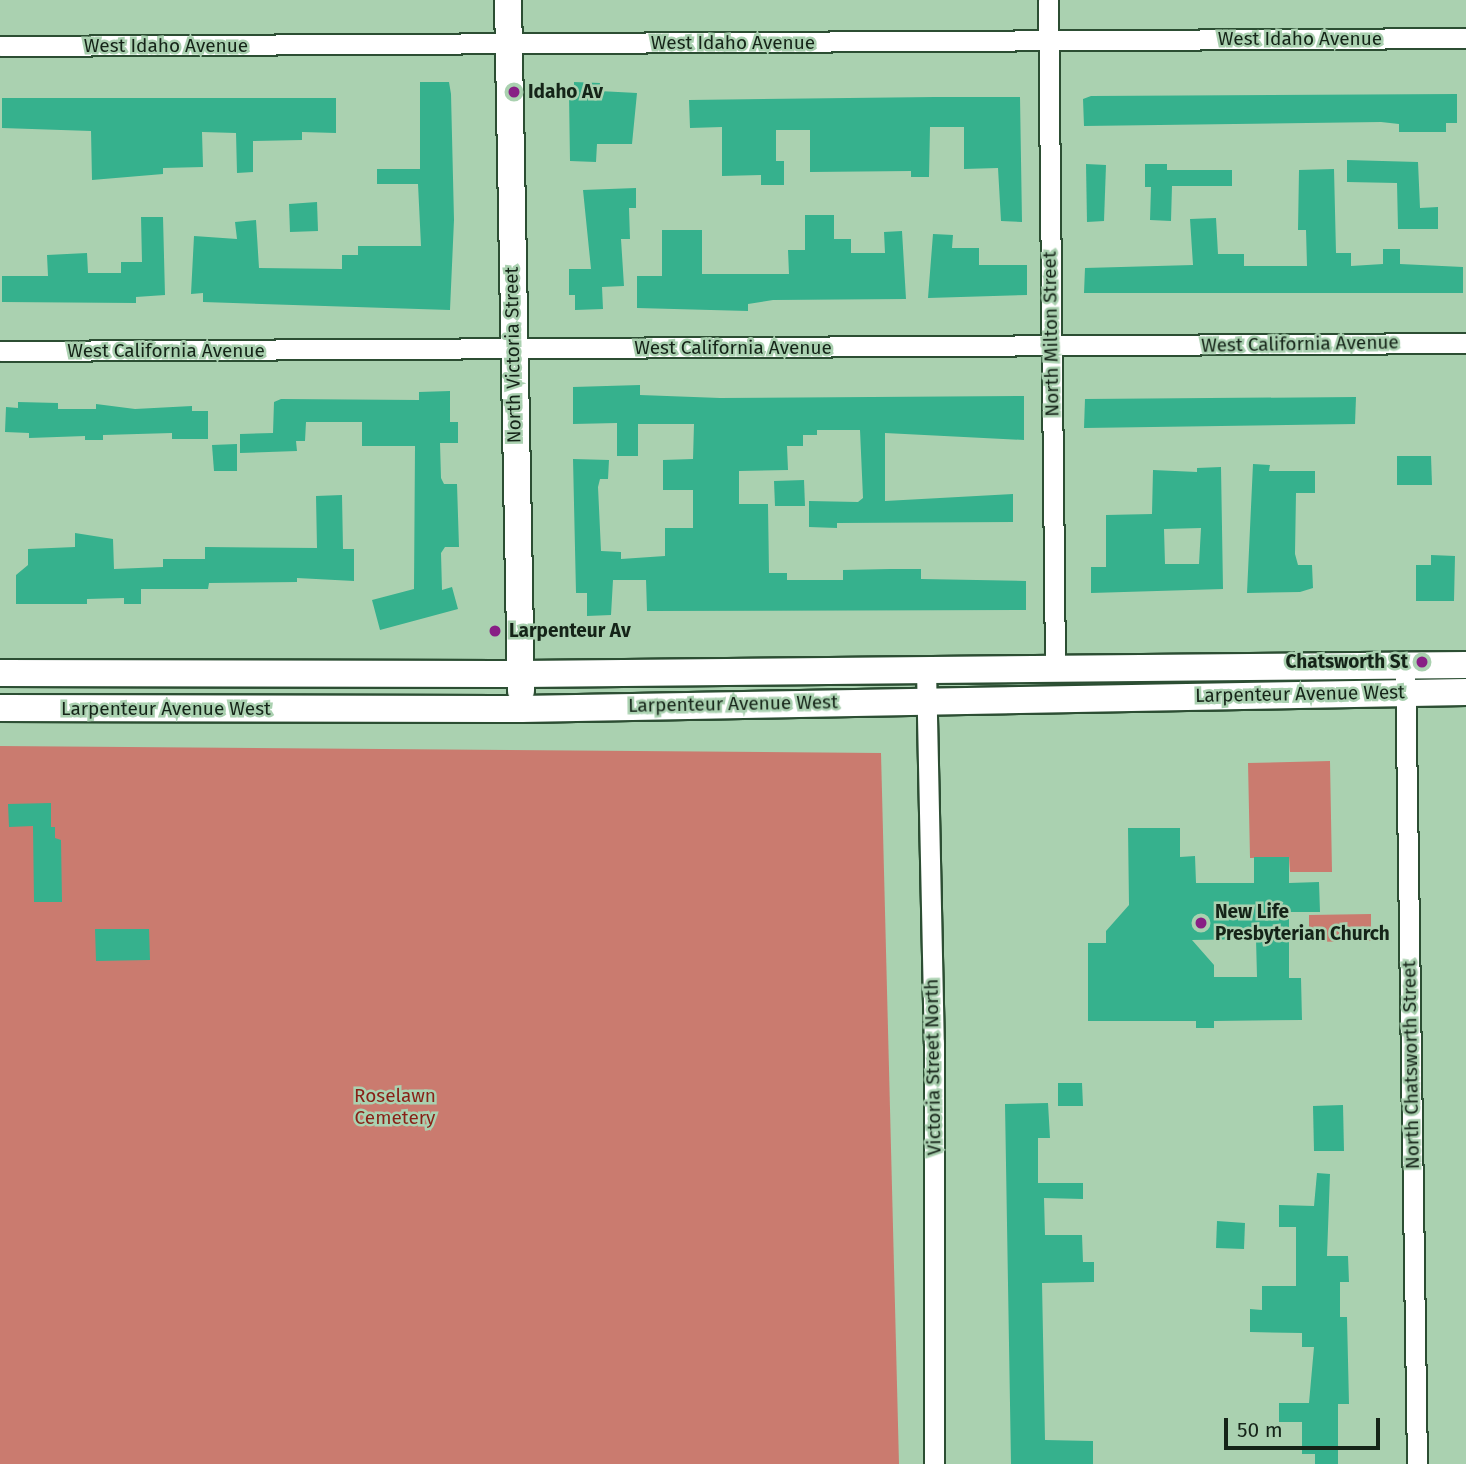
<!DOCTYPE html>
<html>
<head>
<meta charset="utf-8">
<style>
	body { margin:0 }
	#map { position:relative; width:1466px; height:1464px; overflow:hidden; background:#aad1b0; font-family:"Fira Sans",sans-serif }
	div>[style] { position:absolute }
	.green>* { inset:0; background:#ca7b6f }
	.building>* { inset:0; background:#36b18d }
	.roads { filter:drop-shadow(2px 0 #2c4e33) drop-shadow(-2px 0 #2c4e33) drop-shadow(0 2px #2c4e33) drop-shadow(0 -2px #2c4e33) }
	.street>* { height:19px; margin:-9.5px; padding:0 9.5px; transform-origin:9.5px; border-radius:9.5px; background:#fff }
	.secondary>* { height:26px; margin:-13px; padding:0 13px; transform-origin:13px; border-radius:13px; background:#fff }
	.dots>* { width:19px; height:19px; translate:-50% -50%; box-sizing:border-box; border:4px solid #aad1b0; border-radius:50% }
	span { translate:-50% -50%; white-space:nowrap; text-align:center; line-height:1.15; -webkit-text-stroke:5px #aad1b0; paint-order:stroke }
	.street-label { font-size:19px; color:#152418 }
	.poi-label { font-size:19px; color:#152418; font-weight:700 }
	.left { translate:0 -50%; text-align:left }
	.right { translate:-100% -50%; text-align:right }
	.park-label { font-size:19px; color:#891f16 }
	.scale { position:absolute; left:1224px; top:1418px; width:156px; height:32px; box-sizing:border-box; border:4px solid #152418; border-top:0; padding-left:9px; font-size:21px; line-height:24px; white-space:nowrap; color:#152418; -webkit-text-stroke:5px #aad1b0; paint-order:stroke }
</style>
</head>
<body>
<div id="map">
	<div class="green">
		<div style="clip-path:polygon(0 746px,881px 753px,899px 1464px,0 1464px)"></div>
		<div style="clip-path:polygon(1330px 761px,1332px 872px,1290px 872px,1289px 857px,1250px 858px,1248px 763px)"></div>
		<div style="clip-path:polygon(1371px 914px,1371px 941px,1309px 942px,1309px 915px)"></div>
	</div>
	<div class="building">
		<div style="clip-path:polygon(420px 82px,449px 82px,451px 94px,454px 220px,450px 310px,203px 302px,203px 293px,191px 294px,194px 236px,237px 239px,235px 222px,256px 220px,259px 268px,342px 269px,342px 255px,358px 255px,358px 246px,421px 246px,418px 184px,377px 184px,377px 169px,420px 169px)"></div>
		<div style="clip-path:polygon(574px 82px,600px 83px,599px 91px,637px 93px,632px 144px,597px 144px,596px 162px,570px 161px,569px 94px,574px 94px)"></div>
		<div style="clip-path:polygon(1457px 94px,1457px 123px,1446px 123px,1446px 132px,1399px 132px,1399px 124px,1381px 122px,1084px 126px,1083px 99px,1091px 96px)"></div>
		<div style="clip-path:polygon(935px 97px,1020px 97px,1022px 222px,1001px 221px,998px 168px,964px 169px,964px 127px,930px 127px,929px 177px,911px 177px,911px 171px,810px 172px,810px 130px,776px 130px,776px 161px,784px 161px,784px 185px,761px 185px,761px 175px,722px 176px,722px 127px,690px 128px,689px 100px)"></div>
		<div style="clip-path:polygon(2px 98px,336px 98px,336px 133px,302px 132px,302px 140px,253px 141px,253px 172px,237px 173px,236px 133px,202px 132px,203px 167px,163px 168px,163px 174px,92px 180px,91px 131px,2px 128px)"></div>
		<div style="clip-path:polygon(1347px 160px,1418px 162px,1420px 208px,1438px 207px,1438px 229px,1398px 229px,1397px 183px,1347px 182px)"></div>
		<div style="clip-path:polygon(1086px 164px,1106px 165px,1104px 221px,1087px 222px)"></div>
		<div style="clip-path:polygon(1145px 164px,1167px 164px,1167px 170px,1232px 170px,1232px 186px,1172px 186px,1171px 221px,1150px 220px,1151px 187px,1145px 187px)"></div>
		<div style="clip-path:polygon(1334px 169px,1336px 253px,1351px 253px,1351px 266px,1383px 264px,1383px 249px,1400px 249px,1400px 264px,1463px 267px,1463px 293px,1084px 293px,1085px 268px,1193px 265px,1190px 219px,1216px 218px,1218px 254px,1244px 254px,1244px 266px,1307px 266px,1306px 230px,1298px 230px,1299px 170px)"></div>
		<div style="clip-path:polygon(636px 188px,636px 208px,629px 208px,630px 239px,621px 239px,624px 286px,602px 287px,603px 309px,575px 310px,575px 295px,569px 295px,569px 269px,591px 269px,583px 190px)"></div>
		<div style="clip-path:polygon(317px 202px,318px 231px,290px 232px,289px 204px)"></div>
		<div style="clip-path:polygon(805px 215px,834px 215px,834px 239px,851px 239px,851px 253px,885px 253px,884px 232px,902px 231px,906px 299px,773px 300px,748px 304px,748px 311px,637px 308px,637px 276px,662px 276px,662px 230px,702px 230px,702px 274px,789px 274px,788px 250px,805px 250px)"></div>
		<div style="clip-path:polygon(141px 217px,163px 217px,165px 295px,136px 297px,136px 303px,2px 302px,2px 276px,48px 276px,47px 255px,87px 253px,88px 273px,121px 273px,121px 262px,142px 262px)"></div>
		<div style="clip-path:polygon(933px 234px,953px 235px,952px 248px,979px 248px,979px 265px,1027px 265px,1027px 295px,928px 298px)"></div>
		<div style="clip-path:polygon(640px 385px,640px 395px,720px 398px,1024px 396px,1024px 440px,885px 433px,885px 501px,1013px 494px,1013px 522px,837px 523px,837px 528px,809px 527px,809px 501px,858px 502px,863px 498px,860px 430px,817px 430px,817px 435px,803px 435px,803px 446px,787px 446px,788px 470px,739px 471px,739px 504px,768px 504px,769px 573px,787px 573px,787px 580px,843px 580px,843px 570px,890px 569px,921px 569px,921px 579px,1026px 581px,1026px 610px,647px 611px,646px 580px,613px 580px,611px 615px,587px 616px,587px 593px,576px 593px,573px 459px,609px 460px,608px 479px,600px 479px,598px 487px,601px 551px,621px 552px,621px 559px,665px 556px,665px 528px,693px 528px,693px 490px,663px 490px,663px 460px,693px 459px,694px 424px,638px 424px,638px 456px,617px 456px,617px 423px,573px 424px,573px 387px)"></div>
		<div style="clip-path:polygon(450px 391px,450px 422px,458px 422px,458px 443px,440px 443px,441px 478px,444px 484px,457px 484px,459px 547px,445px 547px,441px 553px,442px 590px,452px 587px,458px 609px,380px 630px,372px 600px,414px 589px,415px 446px,362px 446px,362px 422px,306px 422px,305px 441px,296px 441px,297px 451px,240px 453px,240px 434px,273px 433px,274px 402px,281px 399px,419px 400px,419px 392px)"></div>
		<div style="clip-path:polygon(1356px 397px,1355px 424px,1084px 428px,1085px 399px)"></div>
		<div style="clip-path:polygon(18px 402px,58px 403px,58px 409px,96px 409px,96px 404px,135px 409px,192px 406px,192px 411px,208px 411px,208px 439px,172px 439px,172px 433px,103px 435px,103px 440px,85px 440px,85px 436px,29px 438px,29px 433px,5px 432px,6px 407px,18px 408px)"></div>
		<div style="clip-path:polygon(237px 444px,237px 471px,214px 471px,212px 445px)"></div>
		<div style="clip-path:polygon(1397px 456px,1431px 456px,1432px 485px,1397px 485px)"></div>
		<div style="clip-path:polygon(1253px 464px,1270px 465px,1269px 471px,1315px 471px,1315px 493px,1296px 493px,1295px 554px,1298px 565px,1312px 565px,1313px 588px,1300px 592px,1247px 593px)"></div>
		<div style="clip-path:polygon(evenodd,1221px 467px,1223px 589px,1091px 593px,1091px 567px,1106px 567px,1106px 515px,1152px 514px,1153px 470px,1197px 472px,1197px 468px,1221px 467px,1201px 528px,1199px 564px,1165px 564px,1164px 529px,1201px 528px)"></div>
		<div style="clip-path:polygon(804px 480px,805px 506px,775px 506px,774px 481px)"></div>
		<div style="clip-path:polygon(342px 495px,343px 549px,354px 549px,354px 581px,297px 578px,297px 582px,209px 583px,208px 589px,141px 589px,141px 604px,124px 604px,124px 598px,87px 599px,87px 604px,16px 604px,16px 575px,28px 565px,28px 549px,75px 547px,75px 533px,113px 539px,114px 569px,163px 567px,163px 559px,205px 559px,205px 547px,317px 548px,316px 496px)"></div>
		<div style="clip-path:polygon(1431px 555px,1455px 556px,1454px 601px,1416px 601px,1416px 565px,1431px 565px)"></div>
		<div style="clip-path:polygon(51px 803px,51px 827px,55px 827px,55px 838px,61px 840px,62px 902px,34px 902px,33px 826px,9px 827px,8px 804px)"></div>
		<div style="clip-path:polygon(evenodd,1128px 828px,1180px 828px,1180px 857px,1195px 856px,1196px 883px,1254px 883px,1254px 857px,1289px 857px,1289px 883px,1319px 882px,1320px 912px,1289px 912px,1289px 978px,1301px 978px,1302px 1020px,1214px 1021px,1214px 1028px,1196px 1028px,1196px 1021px,1088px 1021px,1088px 943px,1106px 943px,1106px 931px,1129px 905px,1128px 828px,1256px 939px,1257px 977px,1214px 977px,1214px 965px,1192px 940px,1256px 939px)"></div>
		<div style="clip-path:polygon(95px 929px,149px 929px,150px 960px,96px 961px)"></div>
		<div style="clip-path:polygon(1058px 1083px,1082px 1083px,1083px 1106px,1058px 1106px)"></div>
		<div style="clip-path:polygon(1048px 1103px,1050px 1138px,1038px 1138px,1038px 1183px,1083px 1183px,1083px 1199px,1044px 1198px,1045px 1235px,1082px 1235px,1083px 1262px,1094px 1262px,1094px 1282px,1042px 1283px,1045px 1440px,1093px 1441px,1093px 1464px,1011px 1464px,1005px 1104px)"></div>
		<div style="clip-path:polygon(1343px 1105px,1344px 1151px,1314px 1151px,1313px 1106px)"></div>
		<div style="clip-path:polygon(1317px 1173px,1330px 1174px,1327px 1256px,1348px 1256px,1349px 1282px,1340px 1282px,1340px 1317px,1347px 1317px,1349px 1404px,1338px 1404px,1338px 1464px,1315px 1464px,1315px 1454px,1302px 1454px,1302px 1422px,1279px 1422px,1279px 1403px,1309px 1403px,1314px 1347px,1302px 1347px,1302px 1333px,1250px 1332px,1250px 1309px,1262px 1310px,1262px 1286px,1296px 1286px,1296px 1227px,1279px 1227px,1279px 1205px,1314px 1206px)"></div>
		<div style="clip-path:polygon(1217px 1221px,1245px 1223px,1244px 1249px,1216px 1248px)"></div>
	</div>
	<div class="roads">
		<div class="street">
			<div style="left:1048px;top:0;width:668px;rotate:89.4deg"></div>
			<div style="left:0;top:46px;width:1466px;rotate:-0.31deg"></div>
			<div style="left:0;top:351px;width:1466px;rotate:-0.31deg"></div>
			<div style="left:1405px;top:665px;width:799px;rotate:89.14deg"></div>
			<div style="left:926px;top:669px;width:374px;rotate:88.8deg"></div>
			<div style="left:934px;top:1043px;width:421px;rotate:90deg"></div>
		</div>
		<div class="secondary">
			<div style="left:508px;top:0;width:691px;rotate:88.92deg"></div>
			<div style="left:0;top:673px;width:521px;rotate:0.11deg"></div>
			<div style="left:521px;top:674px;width:945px;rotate:-0.55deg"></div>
			<div style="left:0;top:708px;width:521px;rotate:0.11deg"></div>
			<div style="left:521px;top:709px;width:945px;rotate:-1.03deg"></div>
		</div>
	</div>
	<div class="dots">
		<div style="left:514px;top:92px;background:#881f85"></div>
		<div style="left:495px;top:631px;background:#881f85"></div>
		<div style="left:1422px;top:662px;background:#881f85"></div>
		<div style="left:1201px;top:923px;background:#881f85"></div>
	</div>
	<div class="street-label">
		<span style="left:1300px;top:39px">West Idaho Avenue</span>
		<span style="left:733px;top:43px">West Idaho Avenue</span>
		<span style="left:166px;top:46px">West Idaho Avenue</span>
		<span style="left:1051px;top:334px;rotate:-91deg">North Milton Street</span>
		<span style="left:1300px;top:344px;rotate:-1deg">West California Avenue</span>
		<span style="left:733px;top:348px">West California Avenue</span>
		<span style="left:166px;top:351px">West California Avenue</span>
		<span style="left:513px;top:355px;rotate:-91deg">North Victoria Street</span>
		<span style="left:1300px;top:694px;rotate:-1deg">Larpenteur Avenue West</span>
		<span style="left:733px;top:704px;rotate:-1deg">Larpenteur Avenue West</span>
		<span style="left:166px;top:709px">Larpenteur Avenue West</span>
		<span style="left:1411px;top:1065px;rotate:-91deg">North Chatsworth Street</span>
		<span style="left:933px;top:1067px;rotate:-91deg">Victoria Street North</span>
	</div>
	<div class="poi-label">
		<span class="left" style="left:528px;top:92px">Idaho Av</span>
		<span class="left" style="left:509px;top:631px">Larpenteur Av</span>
		<span class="right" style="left:1408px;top:662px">Chatsworth St</span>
		<span class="left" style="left:1215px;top:923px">New Life<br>Presbyterian Church</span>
	</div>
	<div class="park-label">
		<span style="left:395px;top:1107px">Roselawn<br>Cemetery</span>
	</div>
	<div class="scale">50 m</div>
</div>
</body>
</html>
